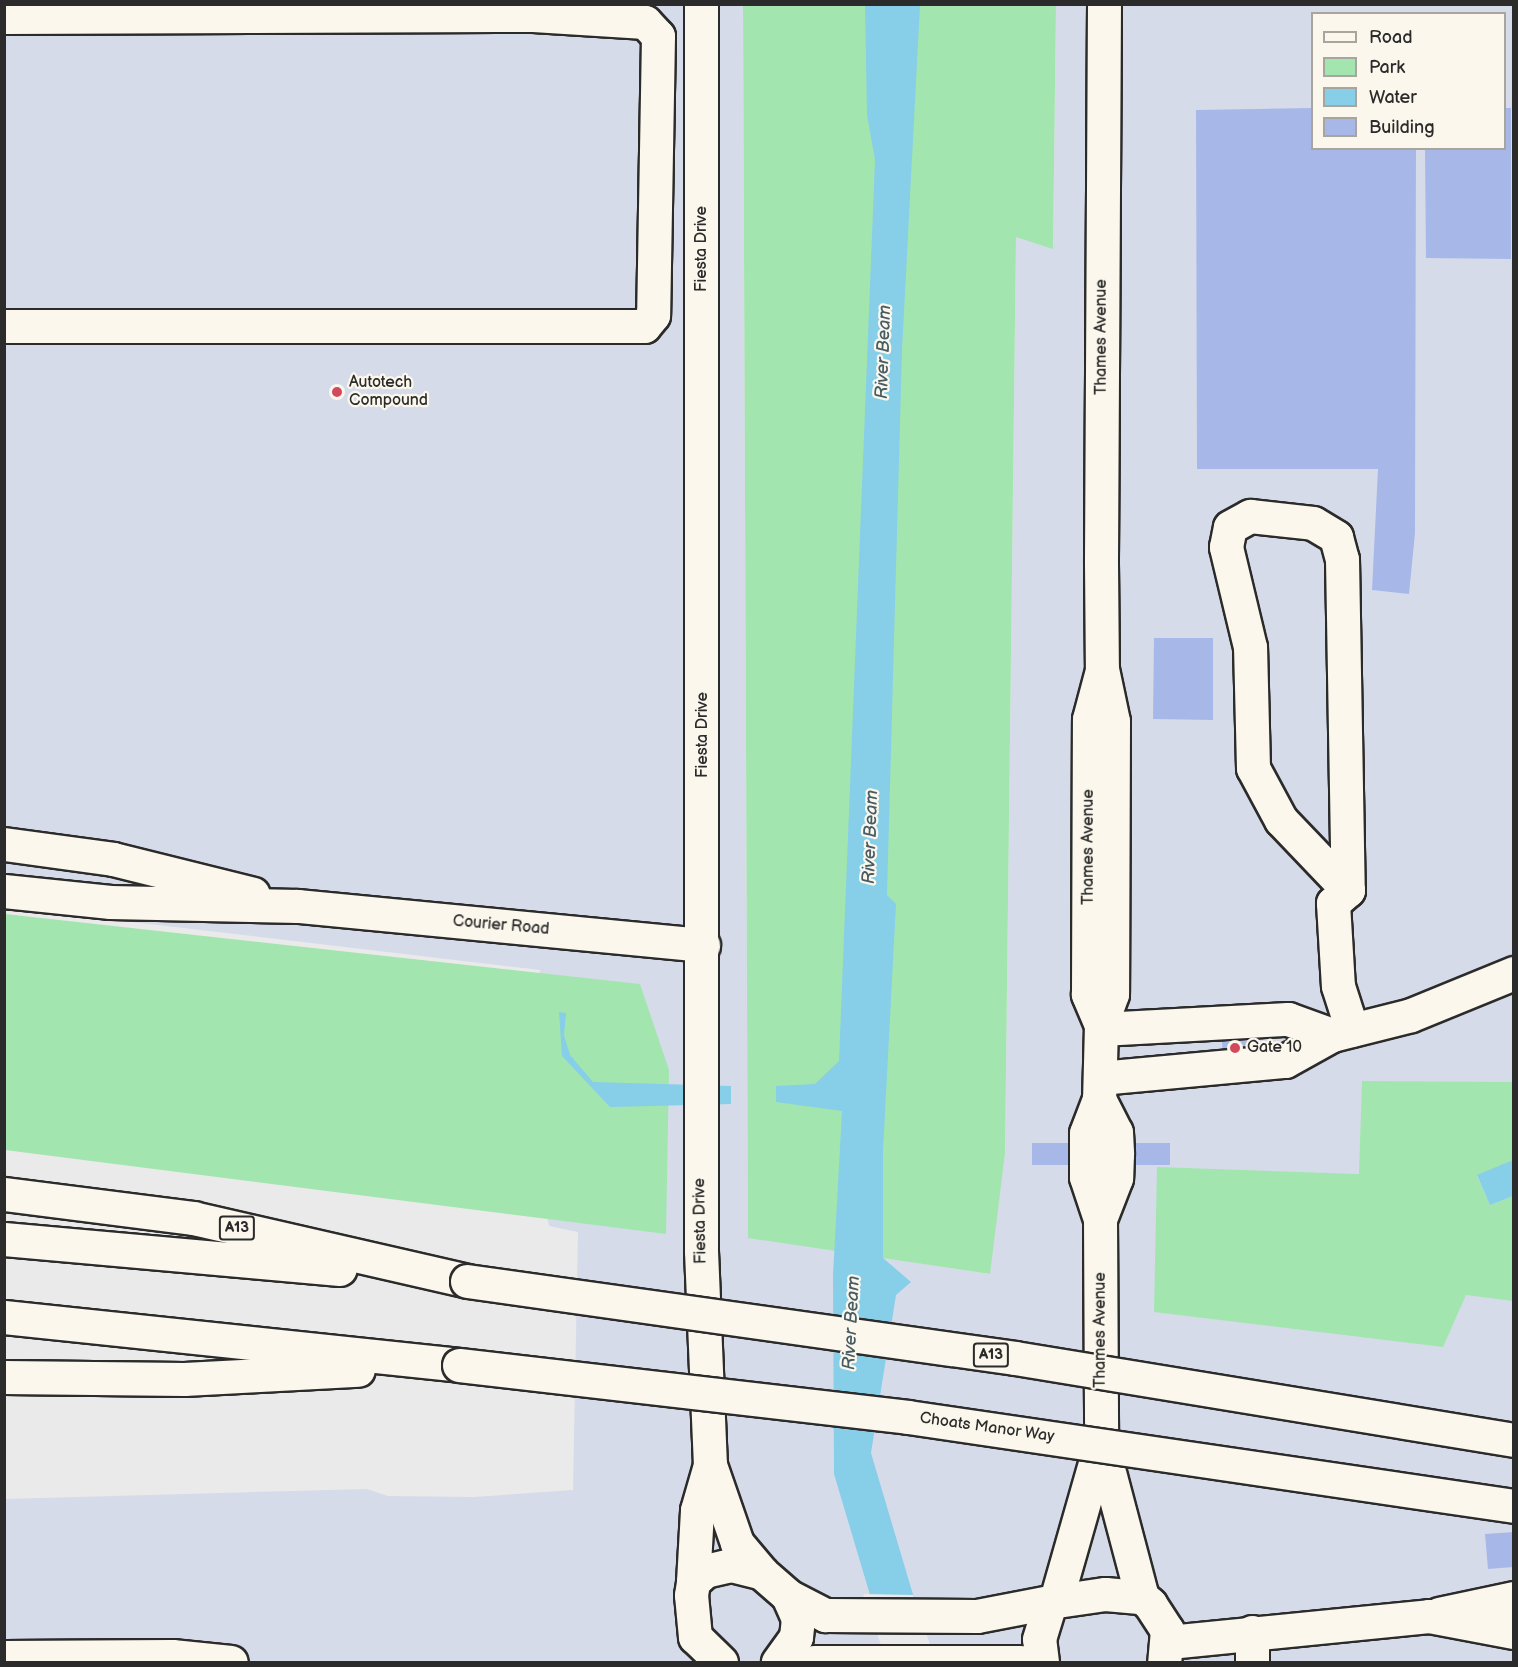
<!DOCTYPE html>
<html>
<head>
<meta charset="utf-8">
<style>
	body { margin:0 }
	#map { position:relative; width:1518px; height:1667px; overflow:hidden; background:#eaeaeb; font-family:"Balsamiq Sans",sans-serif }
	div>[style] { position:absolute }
	.built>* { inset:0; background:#d6dbea }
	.green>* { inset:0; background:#a3e5af }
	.water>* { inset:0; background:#87cee8 }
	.pier>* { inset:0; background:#eaeaeb }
	.building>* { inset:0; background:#a7b8e8 }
	.roads { filter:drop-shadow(2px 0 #2b2b2b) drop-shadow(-2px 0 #2b2b2b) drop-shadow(0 2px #2b2b2b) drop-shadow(0 -2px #2b2b2b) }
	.minor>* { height:33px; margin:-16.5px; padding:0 16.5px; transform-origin:16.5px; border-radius:16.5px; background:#fbf7ec }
	.highway>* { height:33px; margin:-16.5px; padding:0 16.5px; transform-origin:16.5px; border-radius:16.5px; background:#fbf7ec }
	.bridges { filter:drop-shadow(2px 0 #2b2b2b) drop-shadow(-2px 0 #2b2b2b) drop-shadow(0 2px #2b2b2b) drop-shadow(0 -2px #2b2b2b) }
	.highway-bridge>* { height:33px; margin:-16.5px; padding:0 16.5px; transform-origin:16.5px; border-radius:16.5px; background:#fbf7ec }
	.dots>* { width:16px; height:16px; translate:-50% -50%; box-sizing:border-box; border:3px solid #fbf7ec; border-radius:50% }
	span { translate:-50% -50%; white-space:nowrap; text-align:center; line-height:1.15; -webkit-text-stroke:4.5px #fbf7ec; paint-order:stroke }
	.shield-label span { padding:2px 4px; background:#fbf7ec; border:2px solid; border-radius:4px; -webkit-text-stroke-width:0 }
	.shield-label { font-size:15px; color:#2b2b2b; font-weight:700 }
	.street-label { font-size:16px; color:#2b2b2b }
	.poi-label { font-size:16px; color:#2b2b2b }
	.left { translate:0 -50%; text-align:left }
	.water-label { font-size:18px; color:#475c64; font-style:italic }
	.frame { position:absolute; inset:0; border:6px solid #2b2b2b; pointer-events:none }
	.legend { position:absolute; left:1311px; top:12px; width:195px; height:138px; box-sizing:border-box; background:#fbf7ec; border:2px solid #a8a59f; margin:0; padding:8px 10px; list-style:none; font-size:18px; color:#2b2b2b }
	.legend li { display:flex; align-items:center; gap:12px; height:30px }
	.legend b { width:30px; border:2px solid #a8a59f }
</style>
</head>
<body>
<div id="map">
	<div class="built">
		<div style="clip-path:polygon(evenodd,5px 5px,743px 5px,748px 1237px,989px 1274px,1005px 1154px,1016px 236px,1053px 248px,1056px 5px,1513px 5px,1513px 1662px,5px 1662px,5px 1499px,367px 1489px,388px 1496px,474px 1497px,573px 1490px,578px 1232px,549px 1226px,543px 1198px,532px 1112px,540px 970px,5px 907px,5px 5px,1312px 14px,1504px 14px,1504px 148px,1312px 148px,1312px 14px)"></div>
	</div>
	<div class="green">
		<div style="clip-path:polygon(743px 5px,1056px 5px,1053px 249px,1016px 237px,1005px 1154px,990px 1274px,748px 1238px)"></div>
		<div style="clip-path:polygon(5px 914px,640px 984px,669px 1070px,666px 1234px,5px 1150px)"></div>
		<div style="clip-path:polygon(1362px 1081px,1513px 1082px,1513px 1160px,1477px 1176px,1490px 1205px,1513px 1196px,1513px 1301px,1466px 1295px,1443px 1347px,1154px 1312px,1157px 1167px,1359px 1174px)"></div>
	</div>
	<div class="water">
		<div style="clip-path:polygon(865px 5px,920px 5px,902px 350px,887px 895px,896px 904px,883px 1151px,883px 1258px,911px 1282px,896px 1295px,871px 1453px,933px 1662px,890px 1662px,834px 1474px,833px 1275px,842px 1111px,776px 1102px,776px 1086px,815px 1084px,839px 1061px,875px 160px,867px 115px)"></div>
		<div style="clip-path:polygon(559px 1012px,566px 1013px,564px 1035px,570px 1055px,593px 1082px,731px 1086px,731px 1104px,610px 1107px,562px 1056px)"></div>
		<div style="clip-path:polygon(1513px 1160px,1513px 1196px,1490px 1205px,1477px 1175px)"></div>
	</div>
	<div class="pier">
		<div style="clip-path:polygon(863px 1594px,913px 1595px,936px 1662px,887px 1662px)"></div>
	</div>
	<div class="building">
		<div style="clip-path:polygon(1312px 108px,1312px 148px,1416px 148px,1415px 533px,1409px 594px,1372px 590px,1378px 469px,1197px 469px,1196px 110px)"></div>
		<div style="clip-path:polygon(1504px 108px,1511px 108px,1511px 259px,1426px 258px,1425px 148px,1504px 148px)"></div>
		<div style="clip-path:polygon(1154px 638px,1213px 638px,1213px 720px,1153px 719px)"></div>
		<div style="clip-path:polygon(1247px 1041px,1247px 1055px,1223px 1056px,1222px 1042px)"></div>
		<div style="clip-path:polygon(1032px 1143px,1170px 1143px,1170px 1165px,1032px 1165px)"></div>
		<div style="clip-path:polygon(1514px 1532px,1514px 1567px,1488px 1569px,1485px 1534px)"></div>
	</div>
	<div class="roads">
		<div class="minor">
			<div style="left:701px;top:4px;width:1247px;rotate:90deg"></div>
			<div style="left:701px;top:1251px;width:214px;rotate:87.6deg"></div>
			<div style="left:710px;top:1465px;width:83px;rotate:70.9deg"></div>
			<div style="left:737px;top:1543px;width:39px;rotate:50deg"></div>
			<div style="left:1104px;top:4px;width:559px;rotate:90.31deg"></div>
			<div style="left:1101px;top:563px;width:106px;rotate:89.5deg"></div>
			<div style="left:1102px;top:669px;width:53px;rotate:78.1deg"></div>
			<div style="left:1113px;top:721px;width:273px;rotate:90.2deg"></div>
			<div style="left:1112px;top:994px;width:33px;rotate:110deg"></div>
			<div style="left:1101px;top:1025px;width:74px;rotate:91.5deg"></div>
			<div style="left:1099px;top:1099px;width:36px;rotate:111deg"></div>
			<div style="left:1086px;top:1133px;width:44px;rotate:90deg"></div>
			<div style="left:1086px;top:1177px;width:44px;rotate:71.6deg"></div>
			<div style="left:1100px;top:1219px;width:223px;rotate:89.7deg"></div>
			<div style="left:1101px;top:1442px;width:160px;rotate:75.2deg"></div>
			<div style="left:4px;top:17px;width:529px;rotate:-0.22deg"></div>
			<div style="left:533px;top:15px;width:112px;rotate:3.6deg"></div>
			<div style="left:645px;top:22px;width:19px;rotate:47deg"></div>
			<div style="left:658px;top:36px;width:279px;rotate:91deg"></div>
			<div style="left:653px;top:315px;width:14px;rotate:129deg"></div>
			<div style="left:644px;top:326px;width:640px;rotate:180deg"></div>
			<div style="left:4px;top:844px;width:110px;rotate:7.8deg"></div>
			<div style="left:113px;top:859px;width:144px;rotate:14deg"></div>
			<div style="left:1348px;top:890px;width:97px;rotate:-133.7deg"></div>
			<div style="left:1281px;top:820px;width:59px;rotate:-118.3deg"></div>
			<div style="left:1253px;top:768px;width:121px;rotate:-91.4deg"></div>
			<div style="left:1250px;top:647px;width:103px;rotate:-103.5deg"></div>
			<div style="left:1226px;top:547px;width:20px;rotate:-79deg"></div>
			<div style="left:1230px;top:527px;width:23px;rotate:-29deg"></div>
			<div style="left:1250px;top:516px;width:63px;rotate:6.3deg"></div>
			<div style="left:1313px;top:523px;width:27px;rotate:31deg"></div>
			<div style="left:1336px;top:537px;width:23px;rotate:75deg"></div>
			<div style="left:1342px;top:559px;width:331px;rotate:89deg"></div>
			<div style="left:1348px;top:890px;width:20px;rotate:139deg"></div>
			<div style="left:1333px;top:903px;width:83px;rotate:86.6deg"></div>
			<div style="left:1338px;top:986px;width:46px;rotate:72.3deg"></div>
			<div style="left:4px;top:891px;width:107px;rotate:5.9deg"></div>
			<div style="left:110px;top:902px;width:188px;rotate:1.2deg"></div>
			<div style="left:298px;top:906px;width:407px;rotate:5.5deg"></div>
			<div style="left:1101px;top:1025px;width:34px;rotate:-113deg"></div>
			<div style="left:1088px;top:994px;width:275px;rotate:-89.8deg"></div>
			<div style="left:1089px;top:719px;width:47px;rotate:-75.1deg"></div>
			<div style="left:1101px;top:1029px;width:187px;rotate:-3.1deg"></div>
			<div style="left:1288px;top:1019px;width:47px;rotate:20deg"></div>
			<div style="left:1100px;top:1078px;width:186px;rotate:-5.3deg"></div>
			<div style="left:1285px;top:1061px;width:54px;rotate:-29deg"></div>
			<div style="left:1332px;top:1035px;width:81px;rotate:-14.2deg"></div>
			<div style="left:1411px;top:1015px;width:111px;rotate:-22.2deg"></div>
			<div style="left:1099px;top:1099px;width:37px;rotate:63deg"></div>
			<div style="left:1116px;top:1132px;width:22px;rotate:87deg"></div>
			<div style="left:1117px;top:1154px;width:24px;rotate:92deg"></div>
			<div style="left:1116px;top:1178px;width:44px;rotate:111.3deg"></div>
			<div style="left:693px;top:1582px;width:72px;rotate:-86.8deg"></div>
			<div style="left:697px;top:1510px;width:47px;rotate:-73.9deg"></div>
			<div style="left:788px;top:1596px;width:42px;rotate:27.2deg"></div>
			<div style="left:825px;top:1615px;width:152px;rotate:0.4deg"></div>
			<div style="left:977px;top:1616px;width:74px;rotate:-10.9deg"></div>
			<div style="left:1056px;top:1600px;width:164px;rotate:-74.1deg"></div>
			<div style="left:1439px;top:1614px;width:77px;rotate:-12deg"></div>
			<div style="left:1169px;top:1642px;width:261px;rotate:-5.7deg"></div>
			<div style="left:1429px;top:1616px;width:86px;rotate:10.7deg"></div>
			<div style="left:4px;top:1657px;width:168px;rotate:-0.3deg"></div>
			<div style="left:172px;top:1656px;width:59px;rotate:5.8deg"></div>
			<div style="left:721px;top:1662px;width:36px;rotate:-136deg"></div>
			<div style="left:695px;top:1637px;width:42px;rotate:-95.4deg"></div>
			<div style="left:691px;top:1595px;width:13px;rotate:-81deg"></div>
			<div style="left:693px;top:1582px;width:16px;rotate:-43deg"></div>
			<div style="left:705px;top:1571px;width:27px;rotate:-13deg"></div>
			<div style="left:731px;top:1565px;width:32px;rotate:14deg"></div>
			<div style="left:762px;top:1573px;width:35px;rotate:41deg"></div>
			<div style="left:788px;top:1596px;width:24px;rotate:66deg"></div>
			<div style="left:798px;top:1618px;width:19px;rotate:96deg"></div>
			<div style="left:796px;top:1637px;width:31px;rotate:126deg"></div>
			<div style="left:814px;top:1662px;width:206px"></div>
			<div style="left:1042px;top:1662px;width:23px;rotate:-97deg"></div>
			<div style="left:1039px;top:1639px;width:39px;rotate:-73deg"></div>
			<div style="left:1050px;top:1602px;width:56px;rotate:-8.3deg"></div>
			<div style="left:1105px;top:1594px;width:37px;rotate:5deg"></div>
			<div style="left:1142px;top:1597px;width:11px;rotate:41deg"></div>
			<div style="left:1150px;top:1604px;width:31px;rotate:57deg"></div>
			<div style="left:1167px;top:1630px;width:32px;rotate:95deg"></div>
			<div style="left:1252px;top:1662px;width:30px;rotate:-90deg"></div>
		</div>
		<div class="highway">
			<div style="left:4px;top:1194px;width:191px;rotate:7.2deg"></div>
			<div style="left:193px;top:1218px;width:281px;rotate:12.9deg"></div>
			<div style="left:4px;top:1239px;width:337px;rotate:5.1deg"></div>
			<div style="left:4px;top:1317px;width:458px;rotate:6deg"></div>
			<div style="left:4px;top:1377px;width:180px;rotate:0.6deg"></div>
			<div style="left:184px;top:1379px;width:174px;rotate:-3deg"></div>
		</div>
	</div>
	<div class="bridges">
		<div class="highway-bridge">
			<div style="left:467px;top:1281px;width:553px;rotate:8deg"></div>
			<div style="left:1015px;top:1358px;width:506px;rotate:9.33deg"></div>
			<div style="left:459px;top:1365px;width:452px;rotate:6.6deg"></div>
			<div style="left:908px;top:1417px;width:613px;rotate:8.35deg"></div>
		</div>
	</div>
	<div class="dots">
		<div style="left:337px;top:392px;background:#d1495b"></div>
		<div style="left:1235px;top:1048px;background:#d1495b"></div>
	</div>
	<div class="shield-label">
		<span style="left:237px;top:1228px">A13</span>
		<span style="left:991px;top:1355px">A13</span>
	</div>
	<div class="street-label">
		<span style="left:702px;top:249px;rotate:-90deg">Fiesta Drive</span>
		<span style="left:1102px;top:337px;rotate:-90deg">Thames Avenue</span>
		<span style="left:703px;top:735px;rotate:-90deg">Fiesta Drive</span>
		<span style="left:1089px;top:847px;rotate:-90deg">Thames Avenue</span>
		<span style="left:501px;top:926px;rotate:5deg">Courier Road</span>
		<span style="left:701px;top:1221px;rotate:-91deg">Fiesta Drive</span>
		<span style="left:1101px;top:1330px;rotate:-90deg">Thames Avenue</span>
		<span style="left:987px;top:1428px;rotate:8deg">Choats Manor Way</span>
	</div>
	<div class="poi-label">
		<span class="left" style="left:349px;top:392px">Autotech<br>Compound</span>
		<span class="left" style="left:1247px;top:1048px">Gate 10</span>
	</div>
	<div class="water-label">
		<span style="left:884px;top:352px;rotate:-88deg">River Beam</span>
		<span style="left:871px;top:837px;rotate:-88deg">River Beam</span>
		<span style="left:852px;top:1323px;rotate:-87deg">River Beam</span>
	</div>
	<div class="frame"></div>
	<ul class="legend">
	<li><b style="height:8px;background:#fbf7ec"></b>Road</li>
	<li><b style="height:16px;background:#a3e5af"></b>Park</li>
	<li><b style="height:16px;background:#87cee8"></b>Water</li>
	<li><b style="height:16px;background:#a7b8e8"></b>Building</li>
	</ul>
</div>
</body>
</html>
